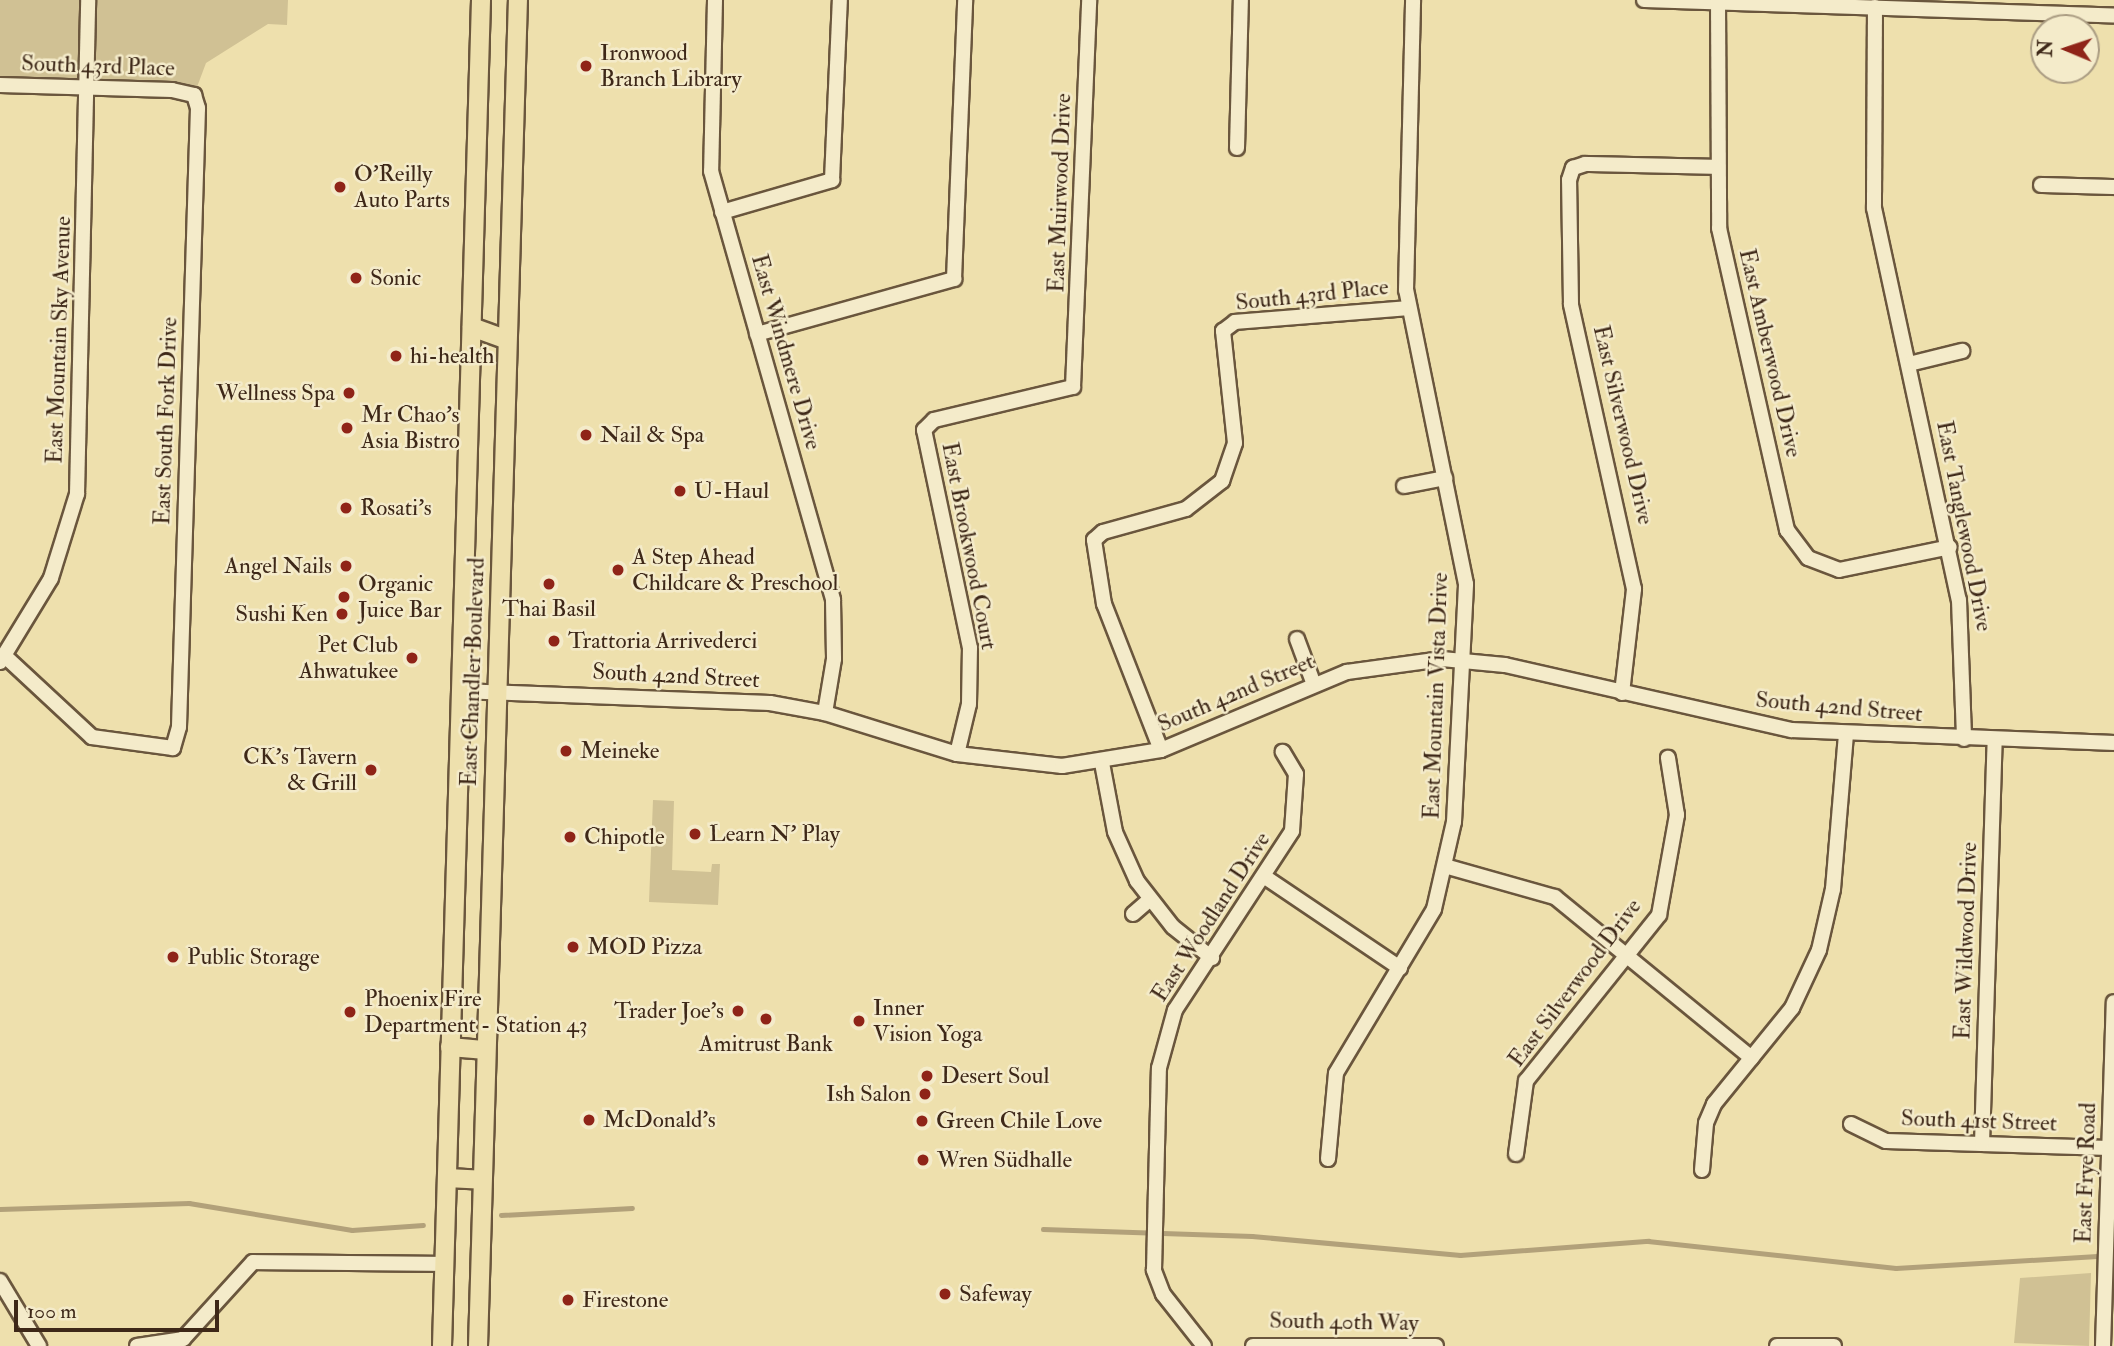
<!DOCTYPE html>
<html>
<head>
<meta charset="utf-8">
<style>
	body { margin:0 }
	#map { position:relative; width:2114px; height:1346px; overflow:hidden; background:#eee0ad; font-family:"IM FELL Double Pica",serif }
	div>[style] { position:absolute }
	.green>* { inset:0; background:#d0c194 }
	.stream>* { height:4.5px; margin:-2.25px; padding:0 2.25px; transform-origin:2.25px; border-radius:2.25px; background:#b2a17a }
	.roads { filter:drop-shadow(2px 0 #6a563d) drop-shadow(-2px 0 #6a563d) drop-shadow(0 2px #6a563d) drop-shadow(0 -2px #6a563d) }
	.minor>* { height:14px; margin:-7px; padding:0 7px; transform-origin:7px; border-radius:7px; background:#f4ebca }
	.major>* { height:18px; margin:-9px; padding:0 9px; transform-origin:9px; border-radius:9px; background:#eee0ad }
	.dots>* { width:19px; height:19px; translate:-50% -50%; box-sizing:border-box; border:4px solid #f4ebca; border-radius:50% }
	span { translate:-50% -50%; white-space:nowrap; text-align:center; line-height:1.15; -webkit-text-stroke:5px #f4ebca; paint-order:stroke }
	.poi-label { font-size:23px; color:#3e2818 }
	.left { translate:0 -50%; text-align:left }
	.right { translate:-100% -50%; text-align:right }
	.street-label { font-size:23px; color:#3e2818 }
	.north { position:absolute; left:2030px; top:14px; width:70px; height:70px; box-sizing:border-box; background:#f4ebca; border:2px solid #ab9d83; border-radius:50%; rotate:272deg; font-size:19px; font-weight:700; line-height:28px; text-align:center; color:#3e2818 }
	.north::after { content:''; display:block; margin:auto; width:24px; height:32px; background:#8f2418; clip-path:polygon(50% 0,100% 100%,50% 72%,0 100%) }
	.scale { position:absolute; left:14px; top:1300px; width:205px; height:32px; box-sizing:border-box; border:4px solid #3e2818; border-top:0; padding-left:9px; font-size:21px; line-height:24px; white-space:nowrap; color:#3e2818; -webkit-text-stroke:5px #f4ebca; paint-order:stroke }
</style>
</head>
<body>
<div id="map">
	<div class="green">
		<div style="clip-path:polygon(0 0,288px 0,287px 25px,268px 24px,206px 63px,194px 95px,0 85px)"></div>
		<div style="clip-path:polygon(653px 800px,674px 801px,672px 870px,711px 872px,712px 864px,720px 864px,718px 905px,649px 902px)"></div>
		<div style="clip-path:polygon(2091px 1273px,2089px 1346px,2014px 1343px,2020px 1278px)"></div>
	</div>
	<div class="stream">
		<div style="left:0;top:1209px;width:189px;rotate:-1.8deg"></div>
		<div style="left:189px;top:1203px;width:165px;rotate:9.4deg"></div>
		<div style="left:352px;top:1230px;width:71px;rotate:-4deg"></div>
		<div style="left:501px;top:1215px;width:131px;rotate:-3.1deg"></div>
		<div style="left:1043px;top:1229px;width:209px;rotate:1.9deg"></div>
		<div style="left:1252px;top:1236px;width:209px;rotate:5.2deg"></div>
		<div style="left:1460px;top:1255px;width:189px;rotate:-4.3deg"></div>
		<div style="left:1648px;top:1241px;width:249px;rotate:6.2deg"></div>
		<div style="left:1896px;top:1268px;width:218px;rotate:-3.4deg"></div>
	</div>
	<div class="roads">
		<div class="minor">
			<div style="left:715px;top:0;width:171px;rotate:91.3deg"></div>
			<div style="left:711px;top:171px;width:446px;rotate:74.1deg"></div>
			<div style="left:833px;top:600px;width:59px;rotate:89deg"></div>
			<div style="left:834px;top:659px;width:55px;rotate:99.5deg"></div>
			<div style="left:1644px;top:0;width:470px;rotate:1.9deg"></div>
			<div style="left:1718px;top:2px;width:226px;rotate:89.7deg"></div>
			<div style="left:1719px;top:228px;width:310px;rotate:77.3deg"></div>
			<div style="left:1787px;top:530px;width:35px;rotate:53deg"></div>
			<div style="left:1808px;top:558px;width:33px;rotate:21deg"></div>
			<div style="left:1839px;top:570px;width:113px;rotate:-11.7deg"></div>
			<div style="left:1875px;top:7px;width:201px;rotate:90.3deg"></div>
			<div style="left:1874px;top:208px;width:401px;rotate:77.8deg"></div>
			<div style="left:1959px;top:600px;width:139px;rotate:87.9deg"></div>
			<div style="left:0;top:85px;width:172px;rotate:1.7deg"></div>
			<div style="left:172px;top:90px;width:23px;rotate:13deg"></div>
			<div style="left:194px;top:95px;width:14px;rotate:73deg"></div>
			<div style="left:198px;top:108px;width:619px;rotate:91.76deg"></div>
			<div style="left:179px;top:727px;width:22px;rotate:106deg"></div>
			<div style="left:173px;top:748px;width:82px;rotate:-172.3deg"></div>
			<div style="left:92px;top:737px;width:117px;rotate:-137.1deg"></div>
			<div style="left:1237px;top:148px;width:148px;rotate:-88.5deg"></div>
			<div style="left:2041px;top:185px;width:73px;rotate:1.6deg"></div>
			<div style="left:722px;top:212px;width:115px;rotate:-16.2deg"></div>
			<div style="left:832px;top:180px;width:180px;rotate:-87.5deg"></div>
			<div style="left:757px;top:334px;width:205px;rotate:-15.6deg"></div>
			<div style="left:954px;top:279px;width:279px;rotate:-87.7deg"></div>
			<div style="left:1909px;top:364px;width:55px;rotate:-13.8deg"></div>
			<div style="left:1404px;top:486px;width:42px;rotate:-11deg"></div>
			<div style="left:1297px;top:639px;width:46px;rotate:69.6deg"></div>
			<div style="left:0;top:662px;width:98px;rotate:-58.7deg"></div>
			<div style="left:51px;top:578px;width:88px;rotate:-72.8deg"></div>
			<div style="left:77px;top:494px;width:494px;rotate:-88.7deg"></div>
			<div style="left:460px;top:691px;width:310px;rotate:2.2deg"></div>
			<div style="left:770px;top:703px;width:56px;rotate:10.3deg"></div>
			<div style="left:825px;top:713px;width:138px;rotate:17.3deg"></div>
			<div style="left:957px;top:754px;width:106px;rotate:6.5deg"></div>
			<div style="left:1062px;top:766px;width:100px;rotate:-9.2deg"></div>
			<div style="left:1161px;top:750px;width:202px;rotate:-22.8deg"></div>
			<div style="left:1347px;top:672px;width:96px;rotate:-7.8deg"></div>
			<div style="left:1442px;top:659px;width:63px;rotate:5.4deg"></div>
			<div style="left:1505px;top:665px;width:294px;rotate:12.8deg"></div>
			<div style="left:1792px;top:730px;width:322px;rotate:2.3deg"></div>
			<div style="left:1622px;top:693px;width:105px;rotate:-83.4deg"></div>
			<div style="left:1634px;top:589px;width:292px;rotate:-102.5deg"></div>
			<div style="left:1571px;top:304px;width:124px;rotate:-90.9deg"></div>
			<div style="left:1569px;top:180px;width:13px;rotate:-72deg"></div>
			<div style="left:1573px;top:168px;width:13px;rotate:-18deg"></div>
			<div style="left:1585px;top:164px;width:130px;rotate:1.3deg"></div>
			<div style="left:1161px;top:750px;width:157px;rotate:-111.3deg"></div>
			<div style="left:1104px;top:604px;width:65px;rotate:-98.9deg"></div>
			<div style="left:1094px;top:540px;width:12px;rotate:-42deg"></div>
			<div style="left:1103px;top:532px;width:86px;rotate:-15.5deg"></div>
			<div style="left:1186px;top:509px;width:46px;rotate:-37.9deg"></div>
			<div style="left:1222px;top:481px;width:40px;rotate:-71.1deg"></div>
			<div style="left:1235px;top:443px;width:113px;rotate:-96.1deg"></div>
			<div style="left:1223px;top:331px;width:15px;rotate:-37deg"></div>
			<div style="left:1235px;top:322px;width:174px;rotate:-4.6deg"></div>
			<div style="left:957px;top:754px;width:51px;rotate:-76.5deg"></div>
			<div style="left:969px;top:704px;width:56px;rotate:-89deg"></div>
			<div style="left:970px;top:648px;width:223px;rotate:-101.9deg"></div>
			<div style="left:924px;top:430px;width:14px;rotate:-45deg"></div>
			<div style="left:934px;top:420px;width:143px;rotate:-13.4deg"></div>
			<div style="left:1073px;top:387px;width:387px;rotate:-87.6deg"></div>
			<div style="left:1102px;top:763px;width:70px;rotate:79.3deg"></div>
			<div style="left:1115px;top:832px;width:54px;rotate:65.8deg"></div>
			<div style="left:1137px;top:881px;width:58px;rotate:52deg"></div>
			<div style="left:1173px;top:927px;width:50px;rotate:38.5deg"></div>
			<div style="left:1448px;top:867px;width:111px;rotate:15.7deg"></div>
			<div style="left:1555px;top:897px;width:254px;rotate:39.3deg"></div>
			<div style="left:1265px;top:877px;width:163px;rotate:34deg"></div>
			<div style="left:1133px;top:914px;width:21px;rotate:-41deg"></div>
			<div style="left:1851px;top:1124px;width:39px;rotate:26deg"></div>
			<div style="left:1886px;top:1141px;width:223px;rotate:1.8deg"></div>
			<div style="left:1982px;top:1144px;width:404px;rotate:-88.2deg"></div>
			<div style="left:1516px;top:1154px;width:74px;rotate:-82.2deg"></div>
			<div style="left:1526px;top:1081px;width:213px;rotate:-51.3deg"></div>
			<div style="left:1659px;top:915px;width:102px;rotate:-79.8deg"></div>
			<div style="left:1677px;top:815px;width:58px;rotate:-99deg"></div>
			<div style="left:1328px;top:1159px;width:86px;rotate:-84.7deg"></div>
			<div style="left:1336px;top:1073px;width:191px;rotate:-59.1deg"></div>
			<div style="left:1434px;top:909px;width:89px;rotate:-77.1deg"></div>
			<div style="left:1454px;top:822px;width:238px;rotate:-87.1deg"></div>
			<div style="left:1466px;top:584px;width:300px;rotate:-101.5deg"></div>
			<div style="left:1406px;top:290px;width:290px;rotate:-88.6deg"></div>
			<div style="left:1702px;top:1170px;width:47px;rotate:-85.1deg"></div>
			<div style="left:1706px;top:1123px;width:21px;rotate:-67deg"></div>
			<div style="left:1714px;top:1104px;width:124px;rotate:-50.9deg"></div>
			<div style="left:1792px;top:1008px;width:64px;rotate:-65deg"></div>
			<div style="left:1819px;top:950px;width:63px;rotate:-77.1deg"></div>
			<div style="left:1833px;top:889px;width:156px;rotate:-85.2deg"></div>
			<div style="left:0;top:1281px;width:76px;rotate:59deg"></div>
			<div style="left:137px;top:1346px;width:47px;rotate:-8.7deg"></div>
			<div style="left:183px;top:1339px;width:104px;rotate:-47.7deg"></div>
			<div style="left:253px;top:1262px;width:191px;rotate:0.6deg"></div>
			<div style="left:1204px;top:1346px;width:66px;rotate:-128.3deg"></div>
			<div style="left:1163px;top:1294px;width:26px;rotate:-111deg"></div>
			<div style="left:1154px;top:1270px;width:202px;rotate:-88.6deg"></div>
			<div style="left:1159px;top:1068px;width:60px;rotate:-74.6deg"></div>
			<div style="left:1175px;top:1010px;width:214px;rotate:-56.8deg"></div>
			<div style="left:1292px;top:831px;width:57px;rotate:-86deg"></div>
			<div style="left:1296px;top:774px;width:26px;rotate:-121deg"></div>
			<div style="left:1253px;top:1346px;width:183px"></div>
			<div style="left:1777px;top:1346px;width:57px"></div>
			<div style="left:2103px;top:1346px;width:344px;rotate:-88.2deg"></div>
		</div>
		<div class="major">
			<div style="left:472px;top:327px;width:37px;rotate:20deg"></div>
			<div style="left:450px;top:1047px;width:36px;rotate:5deg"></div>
			<div style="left:447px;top:1178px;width:35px;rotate:3deg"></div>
			<div style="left:442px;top:1346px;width:1347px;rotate:-88.34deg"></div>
			<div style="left:478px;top:1346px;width:1347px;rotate:-88.3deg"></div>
		</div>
	</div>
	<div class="dots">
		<div style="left:586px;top:66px;background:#8f2418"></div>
		<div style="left:340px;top:187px;background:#8f2418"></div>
		<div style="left:356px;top:278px;background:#8f2418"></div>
		<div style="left:396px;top:356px;background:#8f2418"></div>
		<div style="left:349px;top:393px;background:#8f2418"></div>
		<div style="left:347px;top:428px;background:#8f2418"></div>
		<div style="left:586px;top:435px;background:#8f2418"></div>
		<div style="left:680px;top:491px;background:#8f2418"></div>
		<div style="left:346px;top:508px;background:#8f2418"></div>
		<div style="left:346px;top:566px;background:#8f2418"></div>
		<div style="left:618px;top:570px;background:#8f2418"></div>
		<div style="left:549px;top:584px;background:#8f2418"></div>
		<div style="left:344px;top:597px;background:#8f2418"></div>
		<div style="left:342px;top:614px;background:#8f2418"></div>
		<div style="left:554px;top:641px;background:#8f2418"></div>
		<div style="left:412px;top:658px;background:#8f2418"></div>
		<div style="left:566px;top:751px;background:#8f2418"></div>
		<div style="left:371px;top:770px;background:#8f2418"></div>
		<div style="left:695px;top:834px;background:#8f2418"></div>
		<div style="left:570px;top:837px;background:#8f2418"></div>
		<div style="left:573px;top:947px;background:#8f2418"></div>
		<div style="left:173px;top:957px;background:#8f2418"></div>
		<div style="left:738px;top:1011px;background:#8f2418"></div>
		<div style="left:350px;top:1012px;background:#8f2418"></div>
		<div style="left:766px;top:1019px;background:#8f2418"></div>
		<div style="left:859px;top:1021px;background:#8f2418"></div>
		<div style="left:927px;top:1076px;background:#8f2418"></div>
		<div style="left:925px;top:1094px;background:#8f2418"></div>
		<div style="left:589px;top:1120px;background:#8f2418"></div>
		<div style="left:922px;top:1121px;background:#8f2418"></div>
		<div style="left:923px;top:1160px;background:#8f2418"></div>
		<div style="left:945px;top:1294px;background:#8f2418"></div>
		<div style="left:568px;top:1300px;background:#8f2418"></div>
	</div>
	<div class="poi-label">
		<span class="left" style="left:600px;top:66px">Ironwood<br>Branch Library</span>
		<span class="left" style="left:354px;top:187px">O'Reilly<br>Auto Parts</span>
		<span class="left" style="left:370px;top:278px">Sonic</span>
		<span class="left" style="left:410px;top:356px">hi-health</span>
		<span class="right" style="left:335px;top:393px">Wellness Spa</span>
		<span class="left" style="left:361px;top:428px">Mr Chao's<br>Asia Bistro</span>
		<span class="left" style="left:600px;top:435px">Nail &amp; Spa</span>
		<span class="left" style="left:694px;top:491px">U-Haul</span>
		<span class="left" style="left:360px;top:508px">Rosati's</span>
		<span class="left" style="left:632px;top:570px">A Step Ahead<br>Childcare &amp; Preschool</span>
		<span class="right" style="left:332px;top:566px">Angel Nails</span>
		<span class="left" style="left:358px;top:597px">Organic<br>Juice Bar</span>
		<span style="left:549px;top:609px">Thai Basil</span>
		<span class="right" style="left:328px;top:614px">Sushi Ken</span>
		<span class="left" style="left:568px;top:641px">Trattoria Arrivederci</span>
		<span class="right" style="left:398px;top:658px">Pet Club<br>Ahwatukee</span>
		<span class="left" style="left:580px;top:751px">Meineke</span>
		<span class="right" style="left:357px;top:770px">CK's Tavern<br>&amp; Grill</span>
		<span class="left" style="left:709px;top:834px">Learn N’ Play</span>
		<span class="left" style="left:584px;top:837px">Chipotle</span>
		<span class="left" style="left:587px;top:947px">MOD Pizza</span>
		<span class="left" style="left:187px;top:957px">Public Storage</span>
		<span class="left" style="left:364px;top:1012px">Phoenix Fire<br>Department - Station 43</span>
		<span class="left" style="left:873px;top:1021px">Inner<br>Vision Yoga</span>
		<span class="right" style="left:724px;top:1011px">Trader Joe's</span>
		<span style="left:766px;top:1044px">Amitrust Bank</span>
		<span class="left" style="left:941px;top:1076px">Desert Soul</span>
		<span class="right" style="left:911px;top:1094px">Ish Salon</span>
		<span class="left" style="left:603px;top:1120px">McDonald's</span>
		<span class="left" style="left:936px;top:1121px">Green Chile Love</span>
		<span class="left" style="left:937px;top:1160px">Wren Südhalle</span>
		<span class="left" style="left:959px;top:1294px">Safeway</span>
		<span class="left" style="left:582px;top:1300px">Firestone</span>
	</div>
	<div class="street-label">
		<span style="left:98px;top:66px;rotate:2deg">South 43rd Place</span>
		<span style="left:1060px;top:193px;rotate:-88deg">East Muirwood Drive</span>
		<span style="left:1312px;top:295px;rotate:-6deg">South 43rd Place</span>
		<span style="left:59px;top:340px;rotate:-88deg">East Mountain Sky Avenue</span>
		<span style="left:786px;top:352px;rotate:74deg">East Windmere Drive</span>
		<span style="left:1770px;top:353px;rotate:77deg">East Amberwood Drive</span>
		<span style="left:166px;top:421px;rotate:-88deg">East South Fork Drive</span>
		<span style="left:1623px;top:425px;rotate:77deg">East Silverwood Drive</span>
		<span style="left:1964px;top:526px;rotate:79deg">East Tanglewood Drive</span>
		<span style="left:969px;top:546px;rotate:79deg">East Brookwood Court</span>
		<span style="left:473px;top:672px;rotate:-88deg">East Chandler Boulevard</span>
		<span style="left:676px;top:676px;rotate:3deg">South 42nd Street</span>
		<span style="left:1236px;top:693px;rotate:-23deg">South 42nd Street</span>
		<span style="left:1436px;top:696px;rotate:-88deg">East Mountain Vista Drive</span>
		<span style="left:1839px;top:707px;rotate:5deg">South 42nd Street</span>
		<span style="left:1211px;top:917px;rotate:-57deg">East Woodland Drive</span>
		<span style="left:1966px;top:941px;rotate:-88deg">East Wildwood Drive</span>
		<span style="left:1575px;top:983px;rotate:-53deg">East Silverwood Drive</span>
		<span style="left:1979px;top:1121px;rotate:2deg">South 41st Street</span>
		<span style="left:2086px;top:1173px;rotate:-88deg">East Frye Road</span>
		<span style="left:1344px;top:1322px;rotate:1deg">South 40th Way</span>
	</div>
	<div class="north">N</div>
	<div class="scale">100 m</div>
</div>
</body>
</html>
